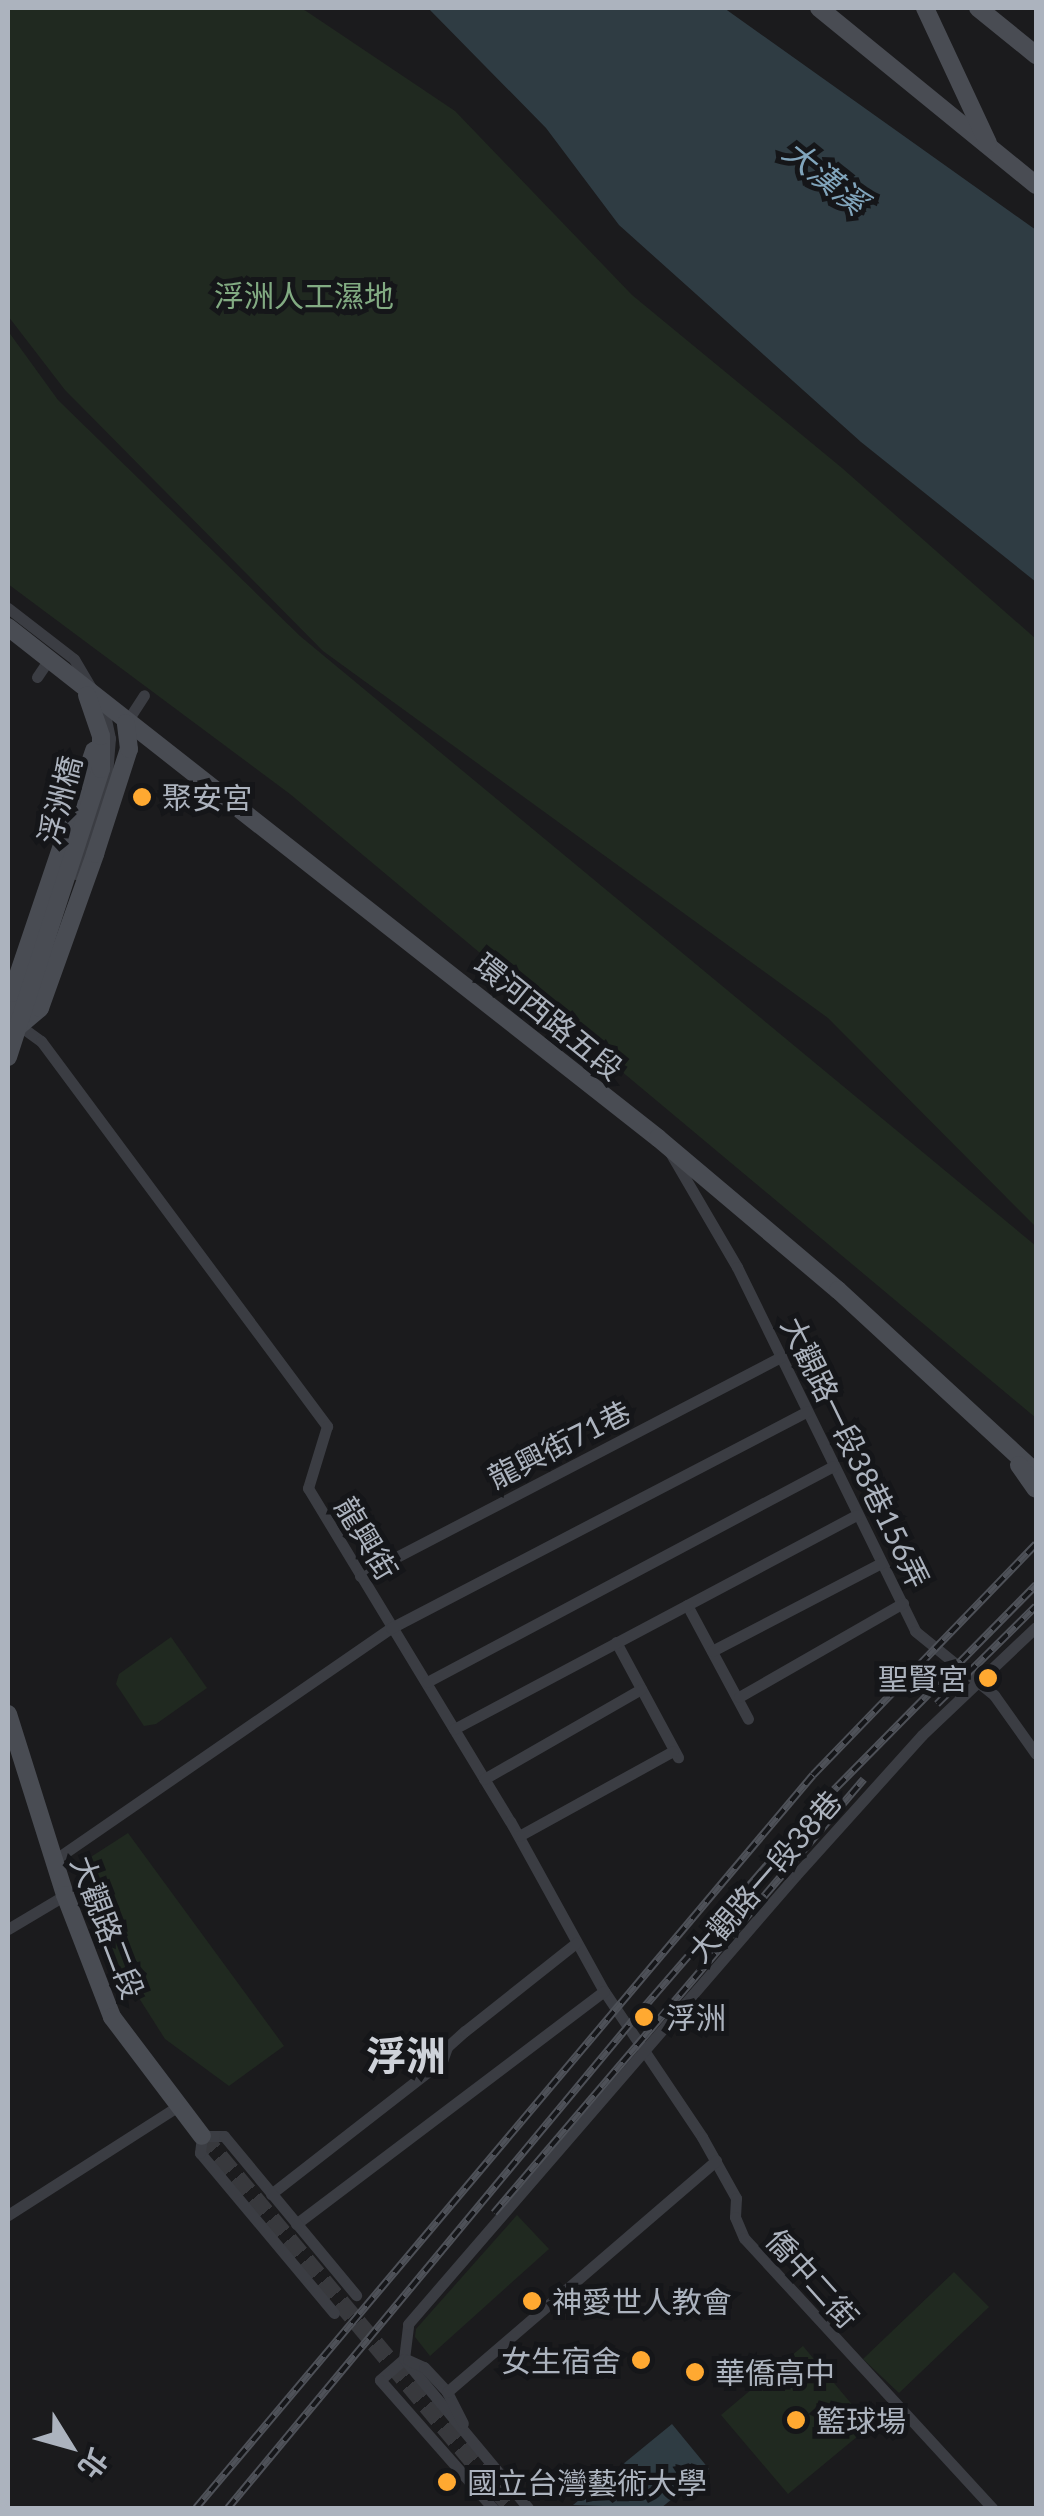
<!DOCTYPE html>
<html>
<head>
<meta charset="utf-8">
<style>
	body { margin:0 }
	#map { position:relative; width:1044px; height:2516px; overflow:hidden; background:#1b1b1d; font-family:Lato,"Noto Sans TC",sans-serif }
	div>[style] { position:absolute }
	.green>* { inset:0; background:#202920 }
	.water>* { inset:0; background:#2f3c43 }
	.secondary-tunnel>* { height:18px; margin-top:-9px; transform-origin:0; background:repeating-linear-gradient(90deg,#38393d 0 18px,transparent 0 27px) }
	.street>* { height:11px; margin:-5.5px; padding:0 5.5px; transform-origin:5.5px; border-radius:5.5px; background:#3b3d43 }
	.secondary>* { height:18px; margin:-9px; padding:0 9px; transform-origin:9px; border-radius:9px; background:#494c53 }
	.rail>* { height:8px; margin-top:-4px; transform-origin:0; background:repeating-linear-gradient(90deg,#151619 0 11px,#4e5158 0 22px); box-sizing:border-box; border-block:2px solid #4e5158 }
	.dots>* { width:28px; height:28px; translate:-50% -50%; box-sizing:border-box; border:5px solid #151619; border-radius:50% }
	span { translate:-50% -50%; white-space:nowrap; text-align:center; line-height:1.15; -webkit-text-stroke:10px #151619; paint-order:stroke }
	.park-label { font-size:30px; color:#82ab82 }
	.poi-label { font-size:30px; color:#acb3be }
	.left { translate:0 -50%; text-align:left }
	.right { translate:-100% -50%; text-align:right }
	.street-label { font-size:30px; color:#acb3be }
	.water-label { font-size:32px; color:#81a5bc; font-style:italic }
	.district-label { font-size:40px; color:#ced2d9; font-weight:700 }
	.frame { position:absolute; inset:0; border:10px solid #acb3be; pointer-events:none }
	.north { position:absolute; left:20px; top:2396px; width:100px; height:100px; -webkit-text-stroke:8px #151619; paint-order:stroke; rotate:127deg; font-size:28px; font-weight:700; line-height:40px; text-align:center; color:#acb3be }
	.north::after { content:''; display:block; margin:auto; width:35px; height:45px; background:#acb3be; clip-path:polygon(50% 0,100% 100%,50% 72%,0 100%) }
</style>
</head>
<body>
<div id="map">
	<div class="green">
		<div style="clip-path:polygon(8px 8px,300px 8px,306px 11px,455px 111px,632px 295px,842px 468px,1036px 639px,1036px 1227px,828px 1018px,323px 651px,65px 390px,8px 316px)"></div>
		<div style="clip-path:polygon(8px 331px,58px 400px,300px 636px,1036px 1246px,1036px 1418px,290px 794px,8px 584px)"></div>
		<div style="clip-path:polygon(171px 1637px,207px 1688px,156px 1724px,144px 1726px,116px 1684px,119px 1674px)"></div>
		<div style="clip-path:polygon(128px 1833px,284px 2046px,229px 2086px,165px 2039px,111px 1954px,83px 1862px)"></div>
		<div style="clip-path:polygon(517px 2215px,549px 2249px,430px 2356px,415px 2337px,416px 2329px)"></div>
		<div style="clip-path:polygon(954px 2272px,989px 2307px,899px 2393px,863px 2359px)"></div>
		<div style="clip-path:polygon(803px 2346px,870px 2426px,788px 2494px,721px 2415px)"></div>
	</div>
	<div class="water">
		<div style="clip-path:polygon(428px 8px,724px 8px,1036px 230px,1036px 582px,861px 442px,619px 225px,546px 128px)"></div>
		<div style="clip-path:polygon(672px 2424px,709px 2469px,661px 2508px,573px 2505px)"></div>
	</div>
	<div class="secondary-tunnel">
		<div style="left:202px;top:2136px;width:484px;rotate:50.2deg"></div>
	</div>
	<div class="street">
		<div style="left:8px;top:608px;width:83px;rotate:37.7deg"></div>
		<div style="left:74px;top:659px;width:59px;rotate:59.5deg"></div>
		<div style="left:104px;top:710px;width:29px;rotate:78deg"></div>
		<div style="left:110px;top:738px;width:49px;rotate:94.7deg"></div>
		<div style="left:106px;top:787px;width:92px;rotate:109deg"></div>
		<div style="left:37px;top:677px;width:22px;rotate:-56deg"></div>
		<div style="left:126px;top:723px;width:33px;rotate:-57deg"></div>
		<div style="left:20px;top:1026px;width:26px;rotate:36deg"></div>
		<div style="left:41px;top:1041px;width:480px;rotate:53.4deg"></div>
		<div style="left:327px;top:1426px;width:65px;rotate:107deg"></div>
		<div style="left:308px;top:1488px;width:389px;rotate:58.8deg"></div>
		<div style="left:510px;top:1821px;width:194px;rotate:61.1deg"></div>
		<div style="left:604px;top:1991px;width:176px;rotate:56.1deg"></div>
		<div style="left:702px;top:2137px;width:70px;rotate:60.9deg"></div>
		<div style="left:736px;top:2198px;width:19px;rotate:93deg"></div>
		<div style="left:735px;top:2217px;width:23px;rotate:67deg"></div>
		<div style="left:744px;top:2238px;width:367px;rotate:47.4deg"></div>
		<div style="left:671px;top:1154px;width:131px;rotate:59.7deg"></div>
		<div style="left:737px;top:1267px;width:405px;rotate:63.9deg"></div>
		<div style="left:915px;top:1631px;width:102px;rotate:39deg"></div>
		<div style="left:994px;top:1695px;width:72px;rotate:54.6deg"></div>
		<div style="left:360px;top:1576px;width:475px;rotate:-27.5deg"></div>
		<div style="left:687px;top:1605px;width:129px;rotate:61.8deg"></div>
		<div style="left:616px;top:1642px;width:131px;rotate:61.7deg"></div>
		<div style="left:712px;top:1651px;width:191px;rotate:-27.5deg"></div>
		<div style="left:427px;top:1682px;width:460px;rotate:-28deg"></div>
		<div style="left:739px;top:1697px;width:189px;rotate:-29.8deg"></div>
		<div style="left:454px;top:1729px;width:456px;rotate:-28deg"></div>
		<div style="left:484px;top:1779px;width:181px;rotate:-29.8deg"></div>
		<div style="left:519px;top:1836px;width:176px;rotate:-28.9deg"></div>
		<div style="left:53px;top:1861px;width:411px;rotate:-34.6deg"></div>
		<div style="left:391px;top:1628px;width:469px;rotate:-27.5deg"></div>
		<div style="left:8px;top:1929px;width:66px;rotate:-30.8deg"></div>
		<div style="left:271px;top:2194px;width:217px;rotate:-37.9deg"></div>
		<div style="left:442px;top:2061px;width:15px;rotate:-70deg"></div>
		<div style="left:447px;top:2047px;width:24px;rotate:-42deg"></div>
		<div style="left:465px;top:2031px;width:142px;rotate:-38.4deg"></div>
		<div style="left:8px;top:2215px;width:201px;rotate:-32.6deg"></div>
		<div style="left:296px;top:2224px;width:386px;rotate:-37.1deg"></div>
		<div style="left:334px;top:2313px;width:209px;rotate:-129.9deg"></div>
		<div style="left:200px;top:2153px;width:17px;rotate:-83deg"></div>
		<div style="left:202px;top:2136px;width:22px"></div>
		<div style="left:224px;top:2136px;width:207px;rotate:50.3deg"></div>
		<div style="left:404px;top:2359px;width:35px;rotate:-83deg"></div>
		<div style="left:408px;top:2324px;width:593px;rotate:-49.17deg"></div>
		<div style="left:796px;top:1875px;width:188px;rotate:-48deg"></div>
		<div style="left:922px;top:1735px;width:157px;rotate:-43.5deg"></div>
		<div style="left:404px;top:2359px;width:32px;rotate:139deg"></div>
		<div style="left:380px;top:2380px;width:171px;rotate:48.6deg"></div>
		<div style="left:404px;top:2359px;width:194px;rotate:50.2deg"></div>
		<div style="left:408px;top:2360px;width:17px;rotate:24deg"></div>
		<div style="left:424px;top:2367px;width:34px;rotate:47deg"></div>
		<div style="left:447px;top:2392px;width:35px;rotate:63deg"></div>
		<div style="left:447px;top:2392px;width:355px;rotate:-40.7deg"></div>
	</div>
	<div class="secondary">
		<div style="left:819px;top:8px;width:280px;rotate:39.2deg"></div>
		<div style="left:925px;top:8px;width:149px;rotate:65deg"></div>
		<div style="left:978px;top:8px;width:75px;rotate:39deg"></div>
		<div style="left:8px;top:627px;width:827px;rotate:38.17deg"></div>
		<div style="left:658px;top:1138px;width:236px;rotate:40.2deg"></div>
		<div style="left:838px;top:1290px;width:270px;rotate:42.7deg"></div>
		<div style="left:19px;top:1025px;width:33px;rotate:-102deg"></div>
		<div style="left:12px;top:993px;width:256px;rotate:-71.3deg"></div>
		<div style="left:20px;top:1025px;width:26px;rotate:-40deg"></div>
		<div style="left:40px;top:1008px;width:164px;rotate:-70.3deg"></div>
		<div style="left:95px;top:854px;width:110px;rotate:-72.1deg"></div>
		<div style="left:129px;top:749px;width:26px;rotate:-97deg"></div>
		<div style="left:8px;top:1057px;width:303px;rotate:-72.1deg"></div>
		<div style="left:101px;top:769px;width:33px;rotate:-90deg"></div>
		<div style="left:101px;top:736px;width:43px;rotate:-108.9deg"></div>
		<div style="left:1019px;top:1465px;width:29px;rotate:55deg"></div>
		<div style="left:8px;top:1714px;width:190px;rotate:72.5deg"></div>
		<div style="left:65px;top:1895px;width:131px;rotate:68.9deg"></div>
		<div style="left:112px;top:2017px;width:149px;rotate:52.9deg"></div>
	</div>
	<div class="rail">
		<div style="left:937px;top:1704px;width:139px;rotate:-44.7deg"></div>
		<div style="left:494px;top:2213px;width:570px;rotate:-49.55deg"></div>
		<div style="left:196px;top:2508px;width:958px;rotate:-49.91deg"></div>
		<div style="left:813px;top:1775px;width:321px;rotate:-46deg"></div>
		<div style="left:228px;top:2508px;width:643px;rotate:-50.3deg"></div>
		<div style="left:639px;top:2013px;width:279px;rotate:-49.1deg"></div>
		<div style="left:822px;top:1802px;width:305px;rotate:-45.4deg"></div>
	</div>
	<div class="dots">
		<div style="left:142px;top:797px;background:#ffa931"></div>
		<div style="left:988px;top:1678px;background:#ffa931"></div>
		<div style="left:644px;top:2017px;background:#ffa931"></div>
		<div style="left:532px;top:2301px;background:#ffa931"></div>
		<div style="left:641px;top:2360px;background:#ffa931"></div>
		<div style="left:695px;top:2372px;background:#ffa931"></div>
		<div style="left:796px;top:2420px;background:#ffa931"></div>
		<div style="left:447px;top:2482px;background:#ffa931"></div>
	</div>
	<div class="park-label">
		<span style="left:304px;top:295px">浮洲人工濕地</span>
	</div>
	<div class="poi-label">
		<span class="left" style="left:162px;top:797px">聚安宮</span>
		<span class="right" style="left:968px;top:1678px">聖賢宮</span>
		<span class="left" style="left:666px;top:2017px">浮洲</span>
		<span class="left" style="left:552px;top:2301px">神愛世人教會</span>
		<span class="right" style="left:621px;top:2360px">女生宿舍</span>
		<span class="left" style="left:715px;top:2372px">華僑高中</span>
		<span class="left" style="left:816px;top:2420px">籃球場</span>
		<span class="left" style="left:467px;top:2482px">國立台灣藝術大學</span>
	</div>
	<div class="street-label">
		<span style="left:59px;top:800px;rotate:-75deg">浮洲橋</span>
		<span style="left:549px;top:1016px;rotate:39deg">環河西路五段</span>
		<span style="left:559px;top:1444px;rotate:-27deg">龍興街71巷</span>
		<span style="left:856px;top:1452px;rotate:64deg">大觀路一段38巷156弄</span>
		<span style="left:367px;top:1538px;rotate:59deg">龍興街</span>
		<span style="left:764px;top:1876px;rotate:-49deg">大觀路一段38巷</span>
		<span style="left:108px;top:1927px;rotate:69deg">大觀路二段</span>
		<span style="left:813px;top:2278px;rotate:48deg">僑中二街</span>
	</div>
	<div class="water-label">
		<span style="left:825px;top:177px;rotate:39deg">大漢溪</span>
	</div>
	<div class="district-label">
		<span style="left:406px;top:2055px">浮洲</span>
	</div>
	<div class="frame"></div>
	<div class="north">北</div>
</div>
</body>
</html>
